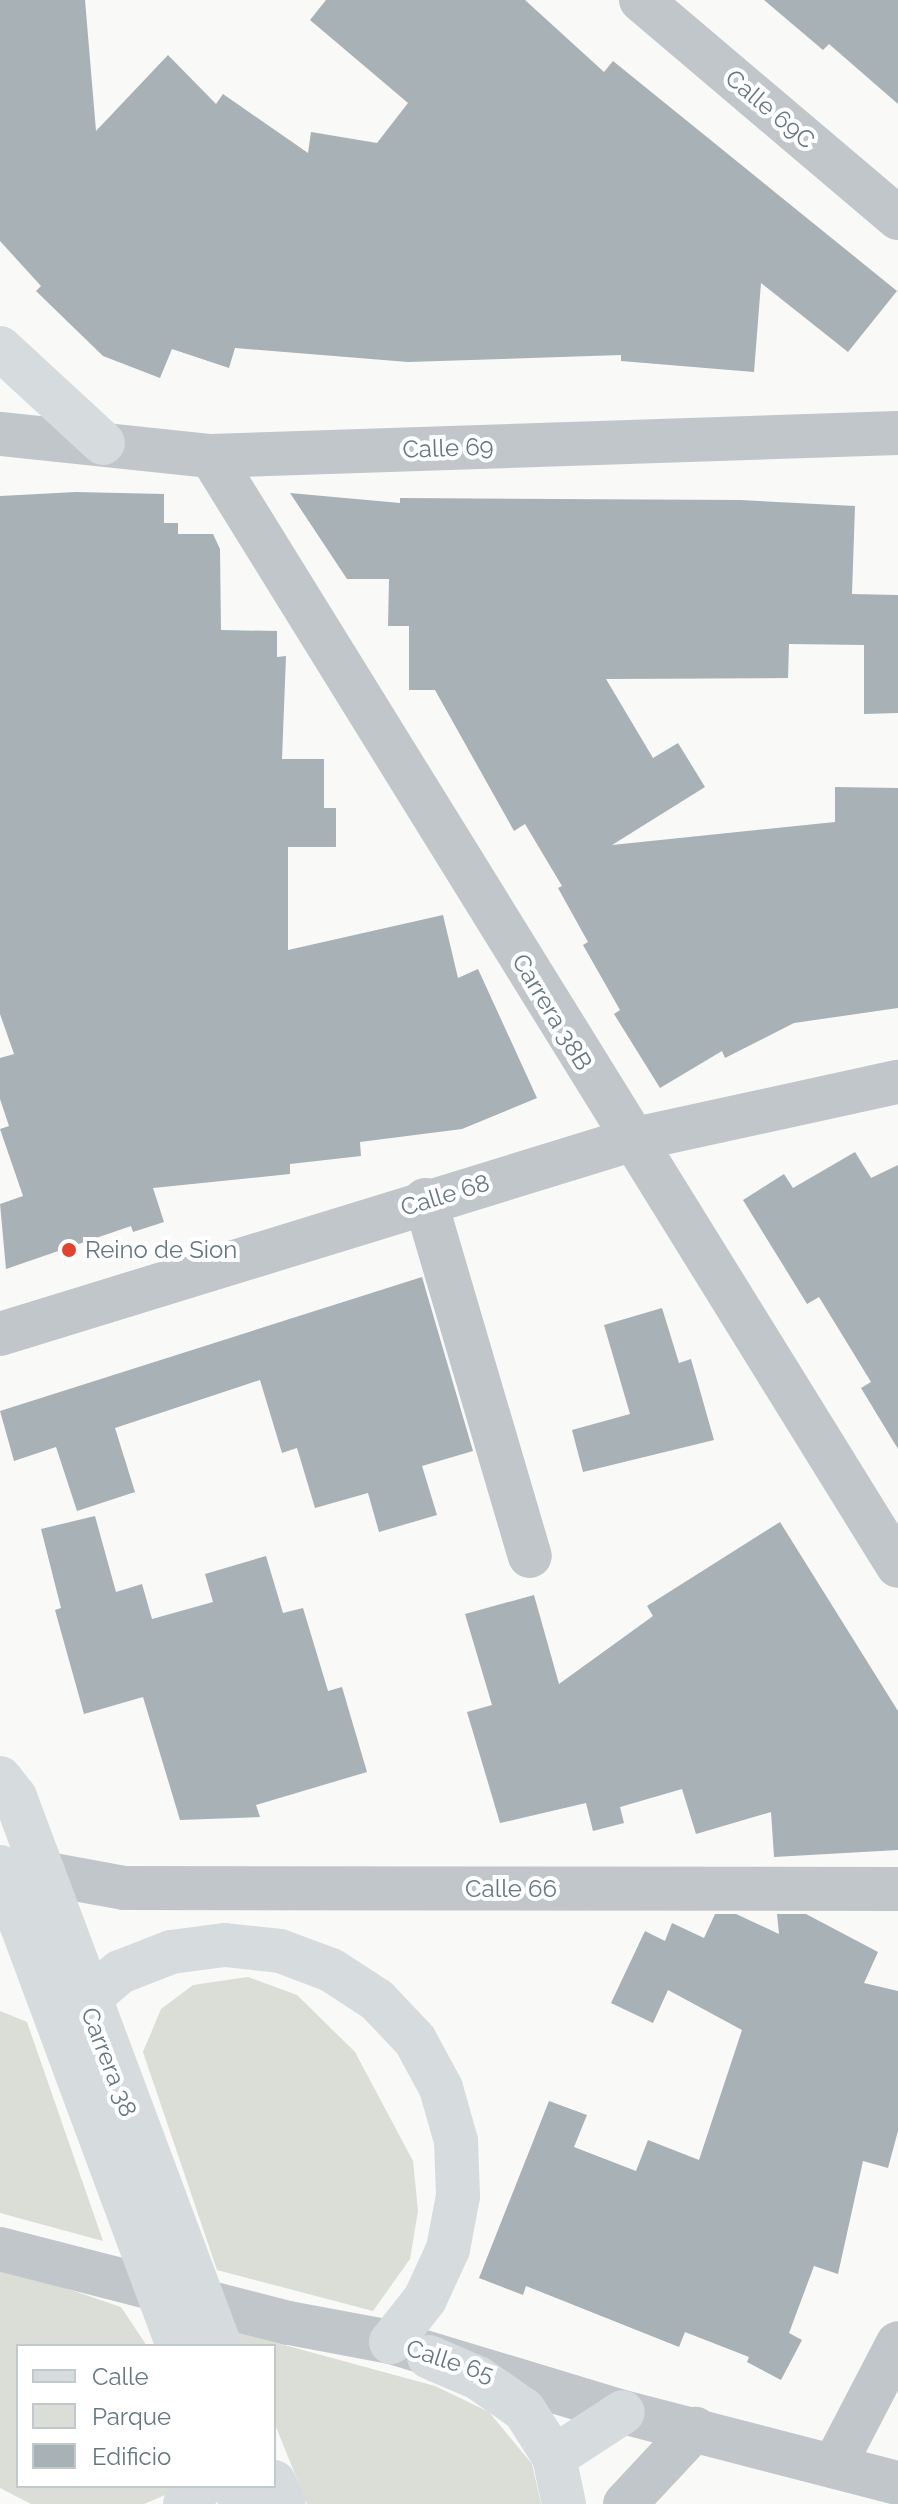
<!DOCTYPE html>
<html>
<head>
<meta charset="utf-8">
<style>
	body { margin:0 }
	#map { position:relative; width:898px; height:2504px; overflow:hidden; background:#f9f9f7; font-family:Raleway,sans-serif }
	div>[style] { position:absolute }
	.green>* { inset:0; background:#daded6 }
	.building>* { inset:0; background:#a7b1b6 }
	.minor>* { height:44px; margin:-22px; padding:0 22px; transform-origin:22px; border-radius:22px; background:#c0c6c9 }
	.major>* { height:44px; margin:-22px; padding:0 22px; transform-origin:22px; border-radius:22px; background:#d6dbde }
	.dots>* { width:22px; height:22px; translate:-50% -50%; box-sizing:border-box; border:4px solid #fff; border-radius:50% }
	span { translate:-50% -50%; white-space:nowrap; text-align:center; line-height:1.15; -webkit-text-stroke:8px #fff; paint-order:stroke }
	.street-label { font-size:24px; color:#657881 }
	.poi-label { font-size:24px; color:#657881 }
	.left { translate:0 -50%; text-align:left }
	.legend { position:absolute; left:16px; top:2344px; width:260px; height:144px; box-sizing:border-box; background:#fff; border:2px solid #c1c9cd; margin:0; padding:10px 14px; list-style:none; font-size:24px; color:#657881 }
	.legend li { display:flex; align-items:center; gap:16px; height:40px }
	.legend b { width:40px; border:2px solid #c1c9cd }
</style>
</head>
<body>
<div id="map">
	<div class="green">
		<div style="clip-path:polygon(248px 1977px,297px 1995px,355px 2052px,413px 2161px,418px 2211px,410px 2259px,373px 2311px,217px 2270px,143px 2052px,161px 2009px,193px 1985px)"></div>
		<div style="clip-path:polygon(0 2011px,27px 2022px,103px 2241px,0 2213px)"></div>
		<div style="clip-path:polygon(0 2266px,121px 2307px,147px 2346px,18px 2346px,18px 2486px,175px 2486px,170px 2493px,144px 2504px,31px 2504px,0 2488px)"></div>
		<div style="clip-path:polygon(237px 2332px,435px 2386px,489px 2412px,532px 2464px,541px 2504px,307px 2504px,274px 2422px,274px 2346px,243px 2346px)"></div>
	</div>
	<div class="building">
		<div style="clip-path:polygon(0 0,85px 0,96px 131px,168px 55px,216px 104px,223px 94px,308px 153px,311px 132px,377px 143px,408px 103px,310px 20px,326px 0,525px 0,604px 72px,613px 61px,897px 291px,848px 352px,761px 283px,754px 372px,621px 361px,621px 355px,408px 362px,235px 348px,229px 368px,172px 349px,160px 378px,103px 356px,36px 291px,41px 286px,0 241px)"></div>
		<div style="clip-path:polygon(764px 0,898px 0,898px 104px,829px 44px,823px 50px)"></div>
		<div style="clip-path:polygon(76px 492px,164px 494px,164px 523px,178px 523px,178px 534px,213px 534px,220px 549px,221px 630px,277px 631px,277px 657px,286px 656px,282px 759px,324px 759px,324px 808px,336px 808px,336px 847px,288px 847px,288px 950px,443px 915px,458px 978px,478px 969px,537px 1098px,462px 1129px,360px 1142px,361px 1156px,290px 1164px,290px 1174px,153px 1188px,164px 1222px,133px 1232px,131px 1226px,6px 1269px,0 1204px,23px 1196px,0 1129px,9px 1126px,0 1099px,0 1058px,14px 1054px,0 1014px,0 496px)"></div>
		<div style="clip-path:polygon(290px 493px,400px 503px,400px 498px,740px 500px,855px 506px,852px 594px,898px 595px,898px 713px,864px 714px,864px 645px,789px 644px,788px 678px,606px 679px,653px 758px,678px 743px,705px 787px,612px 845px,835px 822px,835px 787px,898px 788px,898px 1008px,794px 1023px,725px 1058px,722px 1051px,660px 1088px,614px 1014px,620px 1010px,583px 945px,588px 942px,558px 888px,562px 886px,525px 824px,514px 831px,435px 690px,409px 690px,409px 626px,388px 626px,389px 579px,347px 579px)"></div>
		<div style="clip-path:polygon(855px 1152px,871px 1178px,898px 1165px,898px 1449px,861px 1388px,871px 1382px,819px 1297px,807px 1304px,743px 1200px,784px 1174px,793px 1188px)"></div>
		<div style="clip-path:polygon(422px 1277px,473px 1451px,422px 1466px,437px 1515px,379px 1532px,368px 1493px,315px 1508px,297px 1448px,282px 1453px,260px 1380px,115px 1428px,135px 1492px,77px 1511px,56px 1447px,14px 1461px,0 1411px)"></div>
		<div style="clip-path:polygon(662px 1308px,679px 1363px,691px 1359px,714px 1440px,583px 1472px,572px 1430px,630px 1414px,604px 1325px)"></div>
		<div style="clip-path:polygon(95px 1516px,116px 1592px,142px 1584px,152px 1619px,213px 1602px,205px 1574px,266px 1556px,283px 1613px,303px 1608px,328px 1691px,342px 1687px,367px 1772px,256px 1805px,260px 1817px,180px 1820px,143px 1697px,84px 1714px,55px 1610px,61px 1608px,41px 1529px)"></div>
		<div style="clip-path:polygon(780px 1522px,898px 1711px,898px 1850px,774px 1857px,771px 1812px,696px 1834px,682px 1789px,620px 1807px,624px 1823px,593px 1831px,586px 1803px,500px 1823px,467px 1712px,492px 1705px,465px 1614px,534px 1595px,559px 1684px,653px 1616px,647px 1606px)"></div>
		<div style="clip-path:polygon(715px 1914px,736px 1914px,779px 1934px,777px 1914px,806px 1914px,878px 1952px,864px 1983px,898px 1991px,898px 2131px,888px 2168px,863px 2161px,838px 2274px,814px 2266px,789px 2333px,802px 2340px,781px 2380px,747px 2362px,749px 2357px,685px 2332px,679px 2347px,526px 2286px,523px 2295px,479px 2278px,549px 2101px,587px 2115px,574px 2147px,636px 2171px,648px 2140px,699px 2160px,742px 2030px,668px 1990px,653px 2023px,611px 2003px,645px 1931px,665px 1941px,672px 1923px,704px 1938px)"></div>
	</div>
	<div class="minor">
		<div style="left:641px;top:0;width:337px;rotate:40.3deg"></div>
		<div style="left:0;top:434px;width:212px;rotate:6deg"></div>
		<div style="left:211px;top:456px;width:687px;rotate:-1.92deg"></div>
		<div style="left:211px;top:456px;width:1305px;rotate:58.25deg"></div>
		<div style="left:425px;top:1200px;width:371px;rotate:73.6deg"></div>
		<div style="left:0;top:1334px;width:660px;rotate:-17.09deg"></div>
		<div style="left:631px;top:1140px;width:273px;rotate:-12.3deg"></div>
		<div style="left:42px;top:1873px;width:83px;rotate:10.4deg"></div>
		<div style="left:124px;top:1888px;width:774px;rotate:0.07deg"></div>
		<div style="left:0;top:2249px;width:298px;rotate:14.4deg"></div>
		<div style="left:289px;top:2323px;width:104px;rotate:10.6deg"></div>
		<div style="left:391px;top:2342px;width:242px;rotate:16.8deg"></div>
		<div style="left:623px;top:2412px;width:284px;rotate:14.5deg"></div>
		<div style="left:835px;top:2464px;width:136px;rotate:-62.5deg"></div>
		<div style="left:625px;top:2504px;width:103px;rotate:-47deg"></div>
	</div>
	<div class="major">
		<div style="left:0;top:348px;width:140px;rotate:42.7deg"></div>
		<div style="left:0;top:1778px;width:24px;rotate:52deg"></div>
		<div style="left:15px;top:1797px;width:586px;rotate:69.52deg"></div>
		<div style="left:0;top:1867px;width:511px;rotate:69.61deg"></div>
		<div style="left:86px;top:2001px;width:45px;rotate:-40.5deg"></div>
		<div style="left:120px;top:1972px;width:55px;rotate:-21.4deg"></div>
		<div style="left:171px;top:1952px;width:54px;rotate:-7.4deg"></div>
		<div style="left:225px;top:1945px;width:55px;rotate:6.2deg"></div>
		<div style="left:280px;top:1951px;width:54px;rotate:20.4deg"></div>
		<div style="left:331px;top:1970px;width:55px;rotate:33.1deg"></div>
		<div style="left:377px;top:2000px;width:55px;rotate:46.5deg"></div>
		<div style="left:415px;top:2040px;width:55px;rotate:61.6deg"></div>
		<div style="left:441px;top:2088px;width:55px;rotate:74.2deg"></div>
		<div style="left:456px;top:2141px;width:55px;rotate:87.9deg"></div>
		<div style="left:458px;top:2196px;width:54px;rotate:100.7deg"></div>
		<div style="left:448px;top:2249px;width:55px;rotate:114.7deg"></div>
		<div style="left:425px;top:2299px;width:55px;rotate:128.3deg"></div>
		<div style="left:429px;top:2357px;width:53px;rotate:23.2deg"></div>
		<div style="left:478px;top:2378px;width:56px;rotate:34.8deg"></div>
		<div style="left:524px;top:2410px;width:56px;rotate:57.4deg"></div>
		<div style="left:554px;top:2457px;width:48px;rotate:78deg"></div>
		<div style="left:554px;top:2457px;width:82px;rotate:-33.1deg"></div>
		<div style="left:274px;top:2482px;width:24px;rotate:66deg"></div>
		<div style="left:234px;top:2486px;width:20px;rotate:66deg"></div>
		<div style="left:185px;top:2504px;width:25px;rotate:-47deg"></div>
	</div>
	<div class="dots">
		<div style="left:69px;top:1250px;background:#e0432f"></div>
	</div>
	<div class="street-label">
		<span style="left:770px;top:109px;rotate:40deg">Calle 69C</span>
		<span style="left:448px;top:448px;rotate:-2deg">Calle 69</span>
		<span style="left:552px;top:1012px;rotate:59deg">Carrera 38B</span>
		<span style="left:445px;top:1195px;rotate:-17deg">Calle 68</span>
		<span style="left:511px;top:1889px">Calle 66</span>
		<span style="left:109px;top:2062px;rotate:69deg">Carrera 38</span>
		<span style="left:450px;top:2361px;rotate:18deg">Calle 65</span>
	</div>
	<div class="poi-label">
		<span class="left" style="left:85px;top:1250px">Reino de Sion</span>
	</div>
	<ul class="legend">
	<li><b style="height:10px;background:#d6dbde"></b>Calle</li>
	<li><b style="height:22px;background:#daded6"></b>Parque</li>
	<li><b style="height:22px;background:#a7b1b6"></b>Edificio</li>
	</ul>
</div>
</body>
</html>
